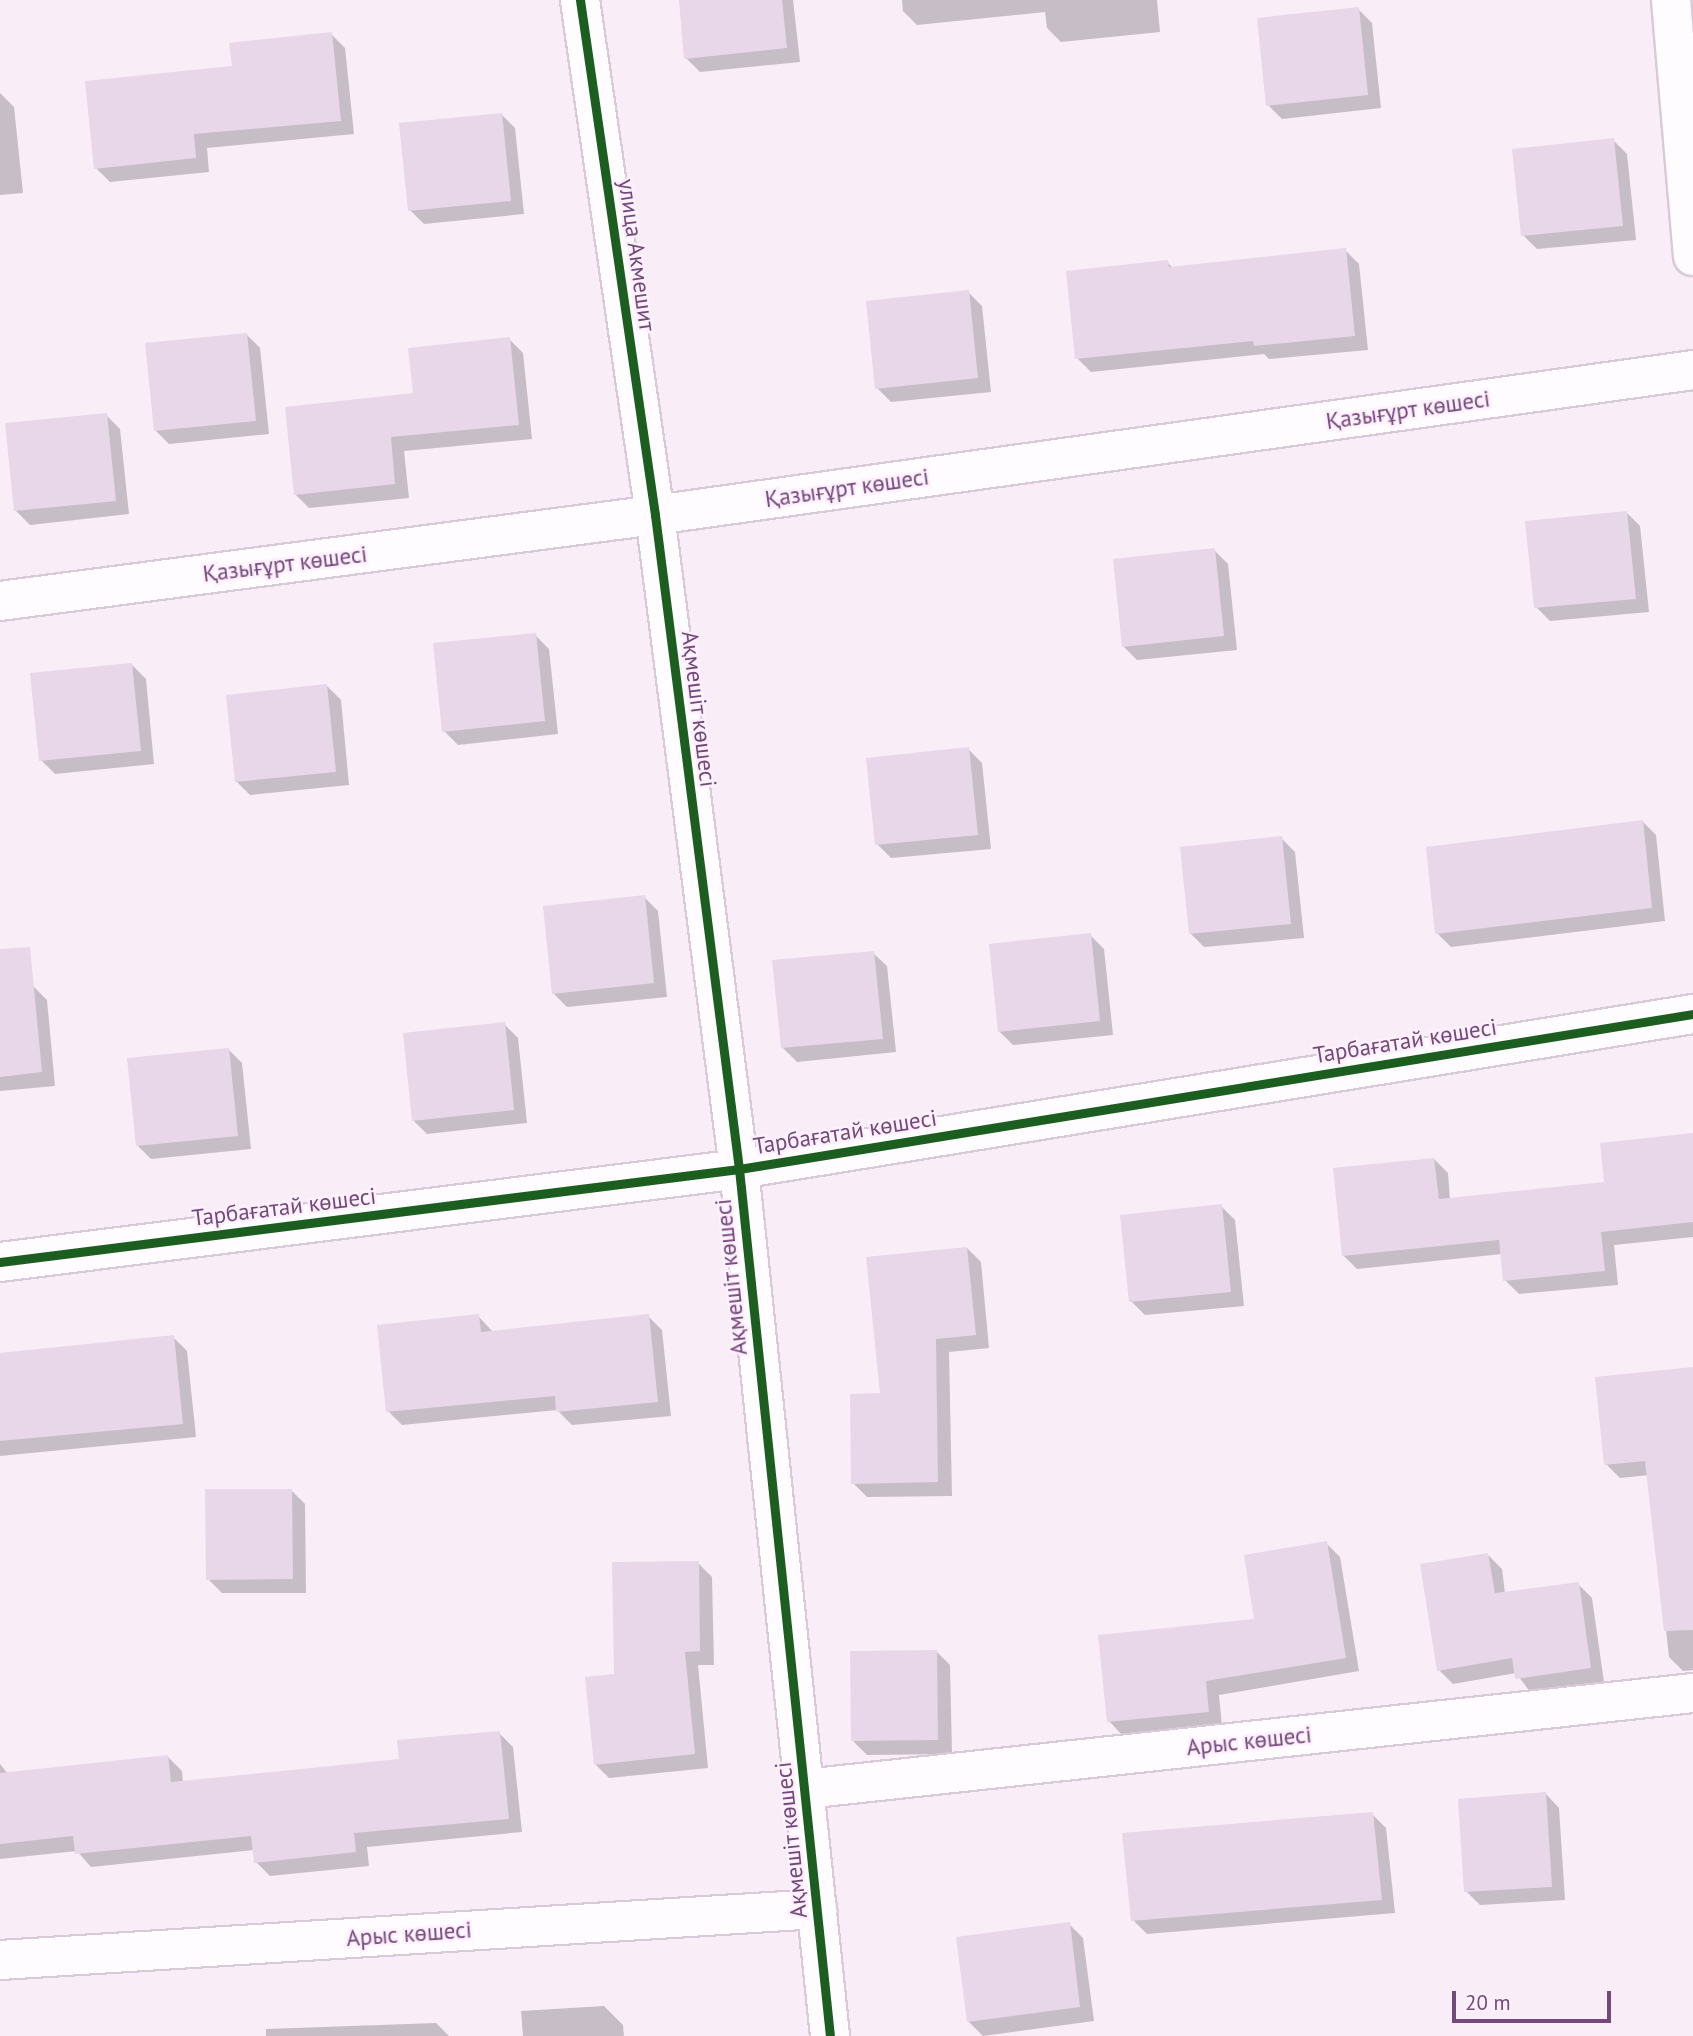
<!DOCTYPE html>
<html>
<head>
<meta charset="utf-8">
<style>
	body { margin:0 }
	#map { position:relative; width:1693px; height:2036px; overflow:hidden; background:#f9edf8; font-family:"PT Sans",sans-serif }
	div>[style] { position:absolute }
	.shadow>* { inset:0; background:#0003 }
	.building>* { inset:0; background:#e7d7e8 }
	.roads { filter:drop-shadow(2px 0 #d8cad8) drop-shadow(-2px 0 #d8cad8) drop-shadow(0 2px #d8cad8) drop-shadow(0 -2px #d8cad8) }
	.minor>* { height:38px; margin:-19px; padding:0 19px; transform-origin:19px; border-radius:19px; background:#fefcfe }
	.tertiary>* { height:38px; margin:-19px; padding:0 19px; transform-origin:19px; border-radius:19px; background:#fefcfe }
	.cycleway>* { height:9px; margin:-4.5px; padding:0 4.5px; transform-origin:4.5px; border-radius:4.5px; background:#1b5e20 }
	span { translate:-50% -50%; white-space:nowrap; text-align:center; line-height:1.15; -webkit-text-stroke:5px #fff0fe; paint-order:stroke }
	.street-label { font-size:23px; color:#73497b }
	.scale { position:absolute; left:1452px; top:1991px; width:159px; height:32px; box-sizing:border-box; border:4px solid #73497b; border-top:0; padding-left:9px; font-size:21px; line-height:24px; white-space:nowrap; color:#73497b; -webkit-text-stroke:5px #fff0fe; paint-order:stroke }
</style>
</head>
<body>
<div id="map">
	<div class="shadow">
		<div style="clip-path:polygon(680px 0,793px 0,800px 62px,700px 72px,686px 58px)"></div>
		<div style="clip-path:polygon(902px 0,1157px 0,1160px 32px,1061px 42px,1047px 28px,1045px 12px,917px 25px,903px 11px)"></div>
		<div style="clip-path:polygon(1358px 9px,1372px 23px,1381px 108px,1282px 119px,1268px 105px)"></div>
		<div style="clip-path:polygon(331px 34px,345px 48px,354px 134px,207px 148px,209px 172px,110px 182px,96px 168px,234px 67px)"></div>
		<div style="clip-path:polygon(0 93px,14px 107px,23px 193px,0 195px)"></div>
		<div style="clip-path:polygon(501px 114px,515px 128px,524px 214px,424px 224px,410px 210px)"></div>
		<div style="clip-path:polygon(1613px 140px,1627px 154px,1636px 240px,1537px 249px,1523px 235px)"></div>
		<div style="clip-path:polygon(1345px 250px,1359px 264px,1368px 350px,1269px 359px,1264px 354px,1091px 372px,1077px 358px,1167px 262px,1173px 268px)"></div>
		<div style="clip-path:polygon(968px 292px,982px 306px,991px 392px,891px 402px,877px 388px)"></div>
		<div style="clip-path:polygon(246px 334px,260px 348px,269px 434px,169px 444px,155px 430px)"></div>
		<div style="clip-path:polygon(509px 339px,523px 353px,532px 439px,404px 451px,409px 498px,309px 508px,295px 494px,415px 395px)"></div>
		<div style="clip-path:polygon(106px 415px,120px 429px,129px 514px,30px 525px,16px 511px)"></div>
		<div style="clip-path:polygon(1626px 512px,1640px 526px,1649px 612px,1550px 621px,1536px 607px)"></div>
		<div style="clip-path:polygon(1214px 550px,1228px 564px,1237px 650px,1137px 660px,1123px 646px)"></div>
		<div style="clip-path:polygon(535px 635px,549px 649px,558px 734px,458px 745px,444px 731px)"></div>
		<div style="clip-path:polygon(132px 665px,146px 679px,154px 764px,55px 774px,41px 760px)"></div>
		<div style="clip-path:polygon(327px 686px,341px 700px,349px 785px,250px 795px,236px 781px)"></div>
		<div style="clip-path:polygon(968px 749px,982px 763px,991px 849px,891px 858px,877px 844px)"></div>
		<div style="clip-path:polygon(1642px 821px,1656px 835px,1665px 921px,1451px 947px,1437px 933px)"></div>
		<div style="clip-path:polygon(1281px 838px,1295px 852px,1304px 938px,1204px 947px,1190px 933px)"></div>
		<div style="clip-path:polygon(644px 897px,658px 911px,667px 997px,567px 1007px,553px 993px)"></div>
		<div style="clip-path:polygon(1090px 935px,1104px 949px,1113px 1035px,1013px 1045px,999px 1031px)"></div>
		<div style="clip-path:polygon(873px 953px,887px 966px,896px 1052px,797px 1062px,783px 1048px)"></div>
		<div style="clip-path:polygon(33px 986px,47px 1000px,55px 1086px,0 1091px,0 989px)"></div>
		<div style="clip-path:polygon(504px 1024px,518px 1038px,527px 1123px,427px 1134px,413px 1120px)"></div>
		<div style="clip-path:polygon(228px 1049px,242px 1063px,251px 1149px,151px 1159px,137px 1145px)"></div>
		<div style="clip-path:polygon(1693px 1135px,1693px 1237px,1614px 1245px,1618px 1285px,1519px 1294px,1505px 1280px,1502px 1254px,1357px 1269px,1343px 1255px,1434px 1159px,1448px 1173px,1450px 1200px,1606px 1184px)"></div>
		<div style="clip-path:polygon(1221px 1206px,1235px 1220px,1244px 1306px,1145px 1315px,1131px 1301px)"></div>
		<div style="clip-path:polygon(967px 1248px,981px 1262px,989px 1348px,949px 1352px,952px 1496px,867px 1497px,853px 1483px,882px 1395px)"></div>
		<div style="clip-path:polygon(478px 1316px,493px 1332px,648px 1316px,662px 1330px,671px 1416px,572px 1425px,557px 1410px,402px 1425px,388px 1411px)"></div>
		<div style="clip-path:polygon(173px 1337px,187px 1351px,196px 1437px,0 1456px,0 1354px)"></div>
		<div style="clip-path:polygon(1693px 1368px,1693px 1670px,1683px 1671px,1669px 1657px,1649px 1475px,1620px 1478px,1606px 1464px)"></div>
		<div style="clip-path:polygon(291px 1490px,305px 1504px,306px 1593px,222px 1593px,208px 1579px)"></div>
		<div style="clip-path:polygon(1326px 1543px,1340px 1557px,1359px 1671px,1219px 1695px,1222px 1726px,1122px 1735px,1109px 1721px,1256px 1620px)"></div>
		<div style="clip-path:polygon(1488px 1555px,1502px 1569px,1505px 1593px,1578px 1584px,1592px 1598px,1604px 1682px,1530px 1692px,1516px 1673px,1453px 1684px,1439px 1670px)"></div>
		<div style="clip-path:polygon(698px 1563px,712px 1577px,714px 1665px,698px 1665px,708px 1768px,609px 1778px,595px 1764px,616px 1676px)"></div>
		<div style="clip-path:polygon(936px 1651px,950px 1665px,952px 1754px,867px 1755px,853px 1741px)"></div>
		<div style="clip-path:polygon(499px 1733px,513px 1747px,522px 1832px,367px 1847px,369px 1866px,270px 1876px,256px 1862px,254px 1850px,91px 1867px,77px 1851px,0 1859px,0 1764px,8px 1774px,168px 1757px,182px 1771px,183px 1783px,401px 1760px)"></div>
		<div style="clip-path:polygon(1546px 1794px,1559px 1808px,1565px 1900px,1480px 1905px,1466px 1891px)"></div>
		<div style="clip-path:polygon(1372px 1814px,1386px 1828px,1395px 1913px,1147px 1934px,1133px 1920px)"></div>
		<div style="clip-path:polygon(1069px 1924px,1083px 1938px,1094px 2021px,983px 2036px,968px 2021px)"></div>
		<div style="clip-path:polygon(604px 2006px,623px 2025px,624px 2036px,523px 2036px,521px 2011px)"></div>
		<div style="clip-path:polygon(436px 2023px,449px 2036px,266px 2036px,266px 2029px)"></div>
	</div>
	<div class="building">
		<div style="clip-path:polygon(679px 0,782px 0,787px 48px,684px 59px)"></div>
		<div style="clip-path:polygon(1359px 7px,1368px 95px,1266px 106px,1257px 18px)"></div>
		<div style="clip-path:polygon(332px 32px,341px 121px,194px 134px,196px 158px,94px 169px,85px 81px,232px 66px,229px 43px)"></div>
		<div style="clip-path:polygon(502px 113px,511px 201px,408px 211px,399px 123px)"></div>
		<div style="clip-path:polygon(1614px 138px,1623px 226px,1521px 236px,1512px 149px)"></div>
		<div style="clip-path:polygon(1346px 248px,1355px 336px,1254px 346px,1253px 341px,1075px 359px,1066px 271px,1168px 260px,1169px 267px)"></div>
		<div style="clip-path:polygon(969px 290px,978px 378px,875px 389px,866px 301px)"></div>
		<div style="clip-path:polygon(247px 333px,256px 421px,154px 431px,145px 343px)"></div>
		<div style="clip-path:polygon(510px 337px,519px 425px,391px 437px,395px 484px,294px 495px,285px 407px,413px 393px,408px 348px)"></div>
		<div style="clip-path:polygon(107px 413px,116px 501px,14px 511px,5px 423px)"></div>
		<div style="clip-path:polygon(1627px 511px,1636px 599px,1534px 608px,1525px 521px)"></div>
		<div style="clip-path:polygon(1215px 548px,1224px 636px,1122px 647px,1113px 559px)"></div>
		<div style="clip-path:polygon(536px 633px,545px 721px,442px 732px,433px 643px)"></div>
		<div style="clip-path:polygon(132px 663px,141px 751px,39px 761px,30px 673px)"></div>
		<div style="clip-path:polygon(327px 684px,336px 772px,235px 782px,226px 695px)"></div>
		<div style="clip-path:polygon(969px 747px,978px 835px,875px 845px,866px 758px)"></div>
		<div style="clip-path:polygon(1643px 820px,1652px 908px,1435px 934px,1426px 847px)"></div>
		<div style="clip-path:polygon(1282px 836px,1291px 924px,1189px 934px,1180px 847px)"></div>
		<div style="clip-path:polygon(645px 895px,654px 983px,552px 994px,543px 906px)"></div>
		<div style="clip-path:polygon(1091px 933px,1100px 1021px,998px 1032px,989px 944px)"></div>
		<div style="clip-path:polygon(30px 947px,42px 1072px,0 1077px,0 949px)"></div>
		<div style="clip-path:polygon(874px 951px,883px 1039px,781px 1048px,772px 960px)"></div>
		<div style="clip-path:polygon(505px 1022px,514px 1110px,412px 1121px,403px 1033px)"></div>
		<div style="clip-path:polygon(229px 1048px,238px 1136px,136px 1146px,127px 1058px)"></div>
		<div style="clip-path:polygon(1693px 1133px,1693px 1222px,1601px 1232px,1605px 1271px,1503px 1281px,1499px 1240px,1342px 1256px,1333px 1168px,1434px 1158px,1439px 1199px,1604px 1182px,1600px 1143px)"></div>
		<div style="clip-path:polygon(1222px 1204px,1231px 1292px,1129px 1302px,1120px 1215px)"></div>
		<div style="clip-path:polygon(967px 1247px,976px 1335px,936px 1339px,938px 1482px,851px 1484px,850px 1394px,880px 1393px,866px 1257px)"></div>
		<div style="clip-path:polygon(479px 1314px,481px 1332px,649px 1314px,658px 1402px,556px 1412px,555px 1396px,386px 1412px,377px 1325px)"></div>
		<div style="clip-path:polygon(174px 1335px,183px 1424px,0 1441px,0 1353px)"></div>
		<div style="clip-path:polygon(1693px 1367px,1693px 1630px,1664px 1631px,1645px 1461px,1604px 1465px,1595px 1377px)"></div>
		<div style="clip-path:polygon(205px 1489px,292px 1489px,293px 1579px,206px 1580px)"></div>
		<div style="clip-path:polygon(1327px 1541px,1346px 1658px,1206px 1681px,1209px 1712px,1107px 1722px,1098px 1635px,1254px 1619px,1244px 1555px)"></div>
		<div style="clip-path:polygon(1488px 1553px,1495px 1593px,1579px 1582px,1591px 1668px,1515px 1679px,1512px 1658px,1437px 1671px,1420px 1564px)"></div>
		<div style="clip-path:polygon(699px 1561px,700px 1651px,685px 1652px,695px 1754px,594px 1765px,585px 1677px,614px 1674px,612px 1562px)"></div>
		<div style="clip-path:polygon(937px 1650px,938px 1740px,851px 1741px,850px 1651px)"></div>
		<div style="clip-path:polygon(500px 1731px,509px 1819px,354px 1833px,356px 1852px,254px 1863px,251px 1836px,75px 1854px,73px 1836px,0 1844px,0 1773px,168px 1755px,171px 1782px,399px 1759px,397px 1740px)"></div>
		<div style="clip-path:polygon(1546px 1792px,1552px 1887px,1464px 1892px,1458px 1799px)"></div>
		<div style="clip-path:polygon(1373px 1812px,1382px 1900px,1131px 1921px,1122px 1833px)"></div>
		<div style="clip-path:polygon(1070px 1922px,1080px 2007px,967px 2022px,956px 1937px)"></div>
	</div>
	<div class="roads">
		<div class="minor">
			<div style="left:1671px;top:0;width:257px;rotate:85.1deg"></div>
			<div style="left:0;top:1262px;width:745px;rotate:-7.17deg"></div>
			<div style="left:739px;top:1169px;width:967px;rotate:-9.23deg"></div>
			<div style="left:805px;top:1789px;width:893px;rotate:-6.17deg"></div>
			<div style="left:0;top:1960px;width:819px;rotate:-3.57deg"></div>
			<div style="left:830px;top:2036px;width:872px;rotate:-95.99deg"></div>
			<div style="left:739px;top:1169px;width:659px;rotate:-97.32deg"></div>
			<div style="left:655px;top:515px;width:1048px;rotate:-7.95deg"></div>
		</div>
		<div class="tertiary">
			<div style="left:0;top:601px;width:661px;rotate:-7.48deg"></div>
			<div style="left:655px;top:515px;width:520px;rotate:-98.29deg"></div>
		</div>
	</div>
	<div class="cycleway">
		<div style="left:580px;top:0;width:520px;rotate:81.71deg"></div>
		<div style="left:655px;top:515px;width:659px;rotate:82.68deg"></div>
		<div style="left:739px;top:1169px;width:872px;rotate:84.01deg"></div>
		<div style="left:0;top:1262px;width:745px;rotate:-7.17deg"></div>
		<div style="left:739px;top:1169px;width:967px;rotate:-9.23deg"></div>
	</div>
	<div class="street-label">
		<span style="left:637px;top:255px;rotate:82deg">улица Акмешит</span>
		<span style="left:1408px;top:410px;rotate:-8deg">Қазығұрт көшесі</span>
		<span style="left:847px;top:488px;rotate:-8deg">Қазығұрт көшесі</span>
		<span style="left:285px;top:564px;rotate:-7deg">Қазығұрт көшесі</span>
		<span style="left:699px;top:709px;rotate:83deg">Ақмешіт көшесі</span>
		<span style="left:1405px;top:1041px;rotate:-9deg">Тарбағатай көшесі</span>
		<span style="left:845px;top:1132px;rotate:-9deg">Тарбағатай көшесі</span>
		<span style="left:284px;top:1207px;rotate:-7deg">Тарбағатай көшесі</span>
		<span style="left:731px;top:1277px;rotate:-96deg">Ақмешіт көшесі</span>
		<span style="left:1249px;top:1741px;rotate:-6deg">Арыс көшесі</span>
		<span style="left:791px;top:1840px;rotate:-96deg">Ақмешіт көшесі</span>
		<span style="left:409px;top:1934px;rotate:-4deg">Арыс көшесі</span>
	</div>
	<div class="scale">20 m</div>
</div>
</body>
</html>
